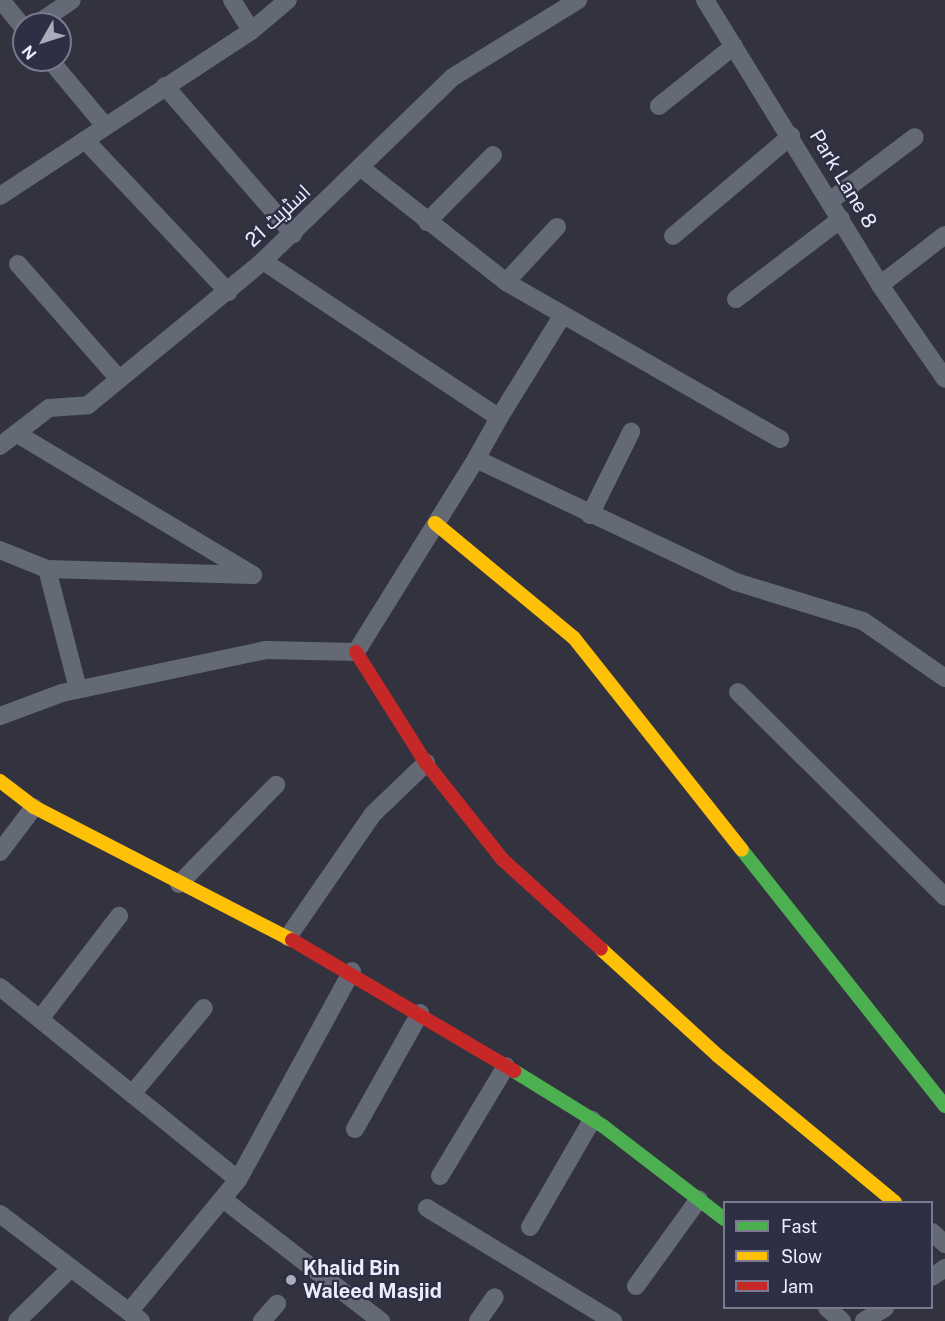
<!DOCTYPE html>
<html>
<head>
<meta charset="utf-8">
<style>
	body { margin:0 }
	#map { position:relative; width:945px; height:1321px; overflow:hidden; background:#33333f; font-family:"Public Sans",Cairo,sans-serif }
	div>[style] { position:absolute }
	.street>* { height:18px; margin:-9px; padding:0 9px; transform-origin:9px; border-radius:9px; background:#636a76 }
	.fast>* { height:14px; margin:-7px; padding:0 7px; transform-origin:7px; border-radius:7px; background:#4caf50 }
	.slow>* { height:14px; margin:-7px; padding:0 7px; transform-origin:7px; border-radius:7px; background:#ffc107 }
	.jam>* { height:14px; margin:-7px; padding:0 7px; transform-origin:7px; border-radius:7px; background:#c62828 }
	.dots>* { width:16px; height:16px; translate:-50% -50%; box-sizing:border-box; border:3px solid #2e2e44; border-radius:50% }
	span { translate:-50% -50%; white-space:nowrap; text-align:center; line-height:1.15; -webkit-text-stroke:4.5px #2e2e44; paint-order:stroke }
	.street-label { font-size:20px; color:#ecedfc }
	.poi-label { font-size:20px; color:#ecedfc; font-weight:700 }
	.left { translate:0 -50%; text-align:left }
	.legend { position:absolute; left:723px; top:1201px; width:210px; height:108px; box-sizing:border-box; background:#2e2e44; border:2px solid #7a7a8e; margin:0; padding:8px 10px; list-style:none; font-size:18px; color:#ecedfc }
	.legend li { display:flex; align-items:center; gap:12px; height:30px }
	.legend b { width:30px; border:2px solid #7a7a8e }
	.north { position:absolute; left:12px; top:12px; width:60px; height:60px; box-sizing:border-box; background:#2e2e44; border:2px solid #7a7a8e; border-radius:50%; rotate:231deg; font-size:16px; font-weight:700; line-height:24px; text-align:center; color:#ecedfc }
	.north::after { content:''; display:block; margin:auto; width:21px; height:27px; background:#abacba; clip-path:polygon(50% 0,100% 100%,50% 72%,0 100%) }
</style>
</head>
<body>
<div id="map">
	<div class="street">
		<div style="left:1px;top:0;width:36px;rotate:51deg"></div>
		<div style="left:232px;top:0;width:36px;rotate:58deg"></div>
		<div style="left:705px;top:0;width:334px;rotate:58.4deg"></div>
		<div style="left:880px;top:285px;width:114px;rotate:55.3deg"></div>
		<div style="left:37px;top:24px;width:42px;rotate:-34.4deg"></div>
		<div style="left:50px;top:60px;width:86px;rotate:50.2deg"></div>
		<div style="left:165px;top:86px;width:196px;rotate:49.1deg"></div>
		<div style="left:659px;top:106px;width:96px;rotate:-38.7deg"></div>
		<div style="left:85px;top:140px;width:209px;rotate:46.7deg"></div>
		<div style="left:360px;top:167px;width:186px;rotate:38.2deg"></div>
		<div style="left:506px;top:282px;width:316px;rotate:29.8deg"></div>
		<div style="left:0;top:196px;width:300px;rotate:-33.3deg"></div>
		<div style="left:251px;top:31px;width:48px;rotate:-40deg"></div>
		<div style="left:830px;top:201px;width:106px;rotate:-37deg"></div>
		<div style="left:427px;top:222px;width:94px;rotate:-45.4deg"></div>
		<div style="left:673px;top:236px;width:155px;rotate:-40.3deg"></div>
		<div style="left:263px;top:261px;width:283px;rotate:33.6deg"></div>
		<div style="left:499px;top:418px;width:47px;rotate:119.3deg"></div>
		<div style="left:18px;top:264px;width:153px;rotate:48.7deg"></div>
		<div style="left:506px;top:282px;width:75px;rotate:-47.2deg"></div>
		<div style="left:880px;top:285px;width:82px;rotate:-37.6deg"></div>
		<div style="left:736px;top:299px;width:132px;rotate:-37.3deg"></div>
		<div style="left:499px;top:418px;width:120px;rotate:-58.3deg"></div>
		<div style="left:0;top:446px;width:62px;rotate:-37.8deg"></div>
		<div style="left:49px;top:408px;width:39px;rotate:-4deg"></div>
		<div style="left:88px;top:405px;width:227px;rotate:-39.4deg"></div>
		<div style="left:263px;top:261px;width:264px;rotate:-44.1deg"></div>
		<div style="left:453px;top:77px;width:147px;rotate:-31.6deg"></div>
		<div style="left:590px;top:515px;width:93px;rotate:-63.7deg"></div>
		<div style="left:0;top:550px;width:51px;rotate:22deg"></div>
		<div style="left:47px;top:569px;width:206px;rotate:1.7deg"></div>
		<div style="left:253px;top:575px;width:276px;rotate:-149.1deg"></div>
		<div style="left:47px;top:569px;width:124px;rotate:75.5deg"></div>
		<div style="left:738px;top:692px;width:291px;rotate:44.7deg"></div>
		<div style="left:0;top:716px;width:66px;rotate:-20.4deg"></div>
		<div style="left:62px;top:693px;width:208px;rotate:-11.9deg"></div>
		<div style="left:266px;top:650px;width:90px;rotate:1.3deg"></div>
		<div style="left:356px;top:652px;width:227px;rotate:-58.1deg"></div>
		<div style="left:476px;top:459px;width:288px;rotate:25.3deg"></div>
		<div style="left:736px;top:582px;width:133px;rotate:17.1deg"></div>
		<div style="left:863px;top:621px;width:100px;rotate:34.8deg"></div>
		<div style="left:0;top:852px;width:56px;rotate:-52.9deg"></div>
		<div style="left:179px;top:884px;width:139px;rotate:-45.6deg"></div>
		<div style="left:288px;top:937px;width:150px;rotate:-55.4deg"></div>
		<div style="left:373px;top:814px;width:74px;rotate:-43.9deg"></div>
		<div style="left:0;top:987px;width:306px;rotate:39deg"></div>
		<div style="left:40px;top:1019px;width:130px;rotate:-52.5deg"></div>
		<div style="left:132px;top:1094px;width:112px;rotate:-50.1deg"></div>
		<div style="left:355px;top:1129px;width:133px;rotate:-60.7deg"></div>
		<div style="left:440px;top:1176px;width:128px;rotate:-59deg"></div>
		<div style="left:223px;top:1199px;width:200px;rotate:37.7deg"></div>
		<div style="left:427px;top:1208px;width:218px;rotate:31.3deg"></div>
		<div style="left:0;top:1214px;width:177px;rotate:37.2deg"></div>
		<div style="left:530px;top:1227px;width:124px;rotate:-59.9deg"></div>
		<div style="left:932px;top:1232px;width:18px;rotate:43deg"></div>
		<div style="left:932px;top:1277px;width:16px;rotate:-35deg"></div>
		<div style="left:636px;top:1286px;width:107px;rotate:-54.1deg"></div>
		<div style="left:827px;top:1308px;width:20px;rotate:41deg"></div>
		<div style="left:129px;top:1312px;width:171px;rotate:-50.5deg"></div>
		<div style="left:238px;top:1180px;width:238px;rotate:-61.4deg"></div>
		<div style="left:17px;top:1321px;width:76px;rotate:-44.5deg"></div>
		<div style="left:262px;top:1321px;width:23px;rotate:-49deg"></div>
		<div style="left:478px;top:1321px;width:29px;rotate:-55deg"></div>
		<div style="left:864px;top:1321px;width:25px;rotate:-32deg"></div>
	</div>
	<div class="fast">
		<div style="left:742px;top:850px;width:327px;rotate:51.6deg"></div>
		<div style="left:514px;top:1071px;width:105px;rotate:31.7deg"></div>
		<div style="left:603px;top:1126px;width:153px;rotate:37.5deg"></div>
	</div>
	<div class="slow">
		<div style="left:435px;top:523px;width:180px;rotate:39.6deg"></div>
		<div style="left:574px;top:638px;width:270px;rotate:51.6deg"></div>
		<div style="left:0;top:781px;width:43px;rotate:37.4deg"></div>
		<div style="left:34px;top:807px;width:290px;rotate:27.3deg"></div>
		<div style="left:601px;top:949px;width:157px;rotate:42.4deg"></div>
		<div style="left:717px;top:1055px;width:231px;rotate:39.6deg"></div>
	</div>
	<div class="jam">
		<div style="left:356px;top:652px;width:131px;rotate:57.8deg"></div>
		<div style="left:426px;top:763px;width:124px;rotate:51.6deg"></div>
		<div style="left:503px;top:860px;width:132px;rotate:42.2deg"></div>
		<div style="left:292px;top:940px;width:258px;rotate:30.5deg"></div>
	</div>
	<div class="dots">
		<div style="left:291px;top:1280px;background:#abacba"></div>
	</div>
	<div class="street-label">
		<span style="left:843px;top:179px;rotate:59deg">Park Lane 8</span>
		<span style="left:278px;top:216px;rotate:-43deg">اسٹریٹ 21</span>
	</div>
	<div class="poi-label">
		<span class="left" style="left:303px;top:1280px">Khalid Bin<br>Waleed Masjid</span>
	</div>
	<ul class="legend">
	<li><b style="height:8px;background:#4caf50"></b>Fast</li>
	<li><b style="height:8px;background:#ffc107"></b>Slow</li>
	<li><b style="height:8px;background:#c62828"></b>Jam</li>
	</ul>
	<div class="north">N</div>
</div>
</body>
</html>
